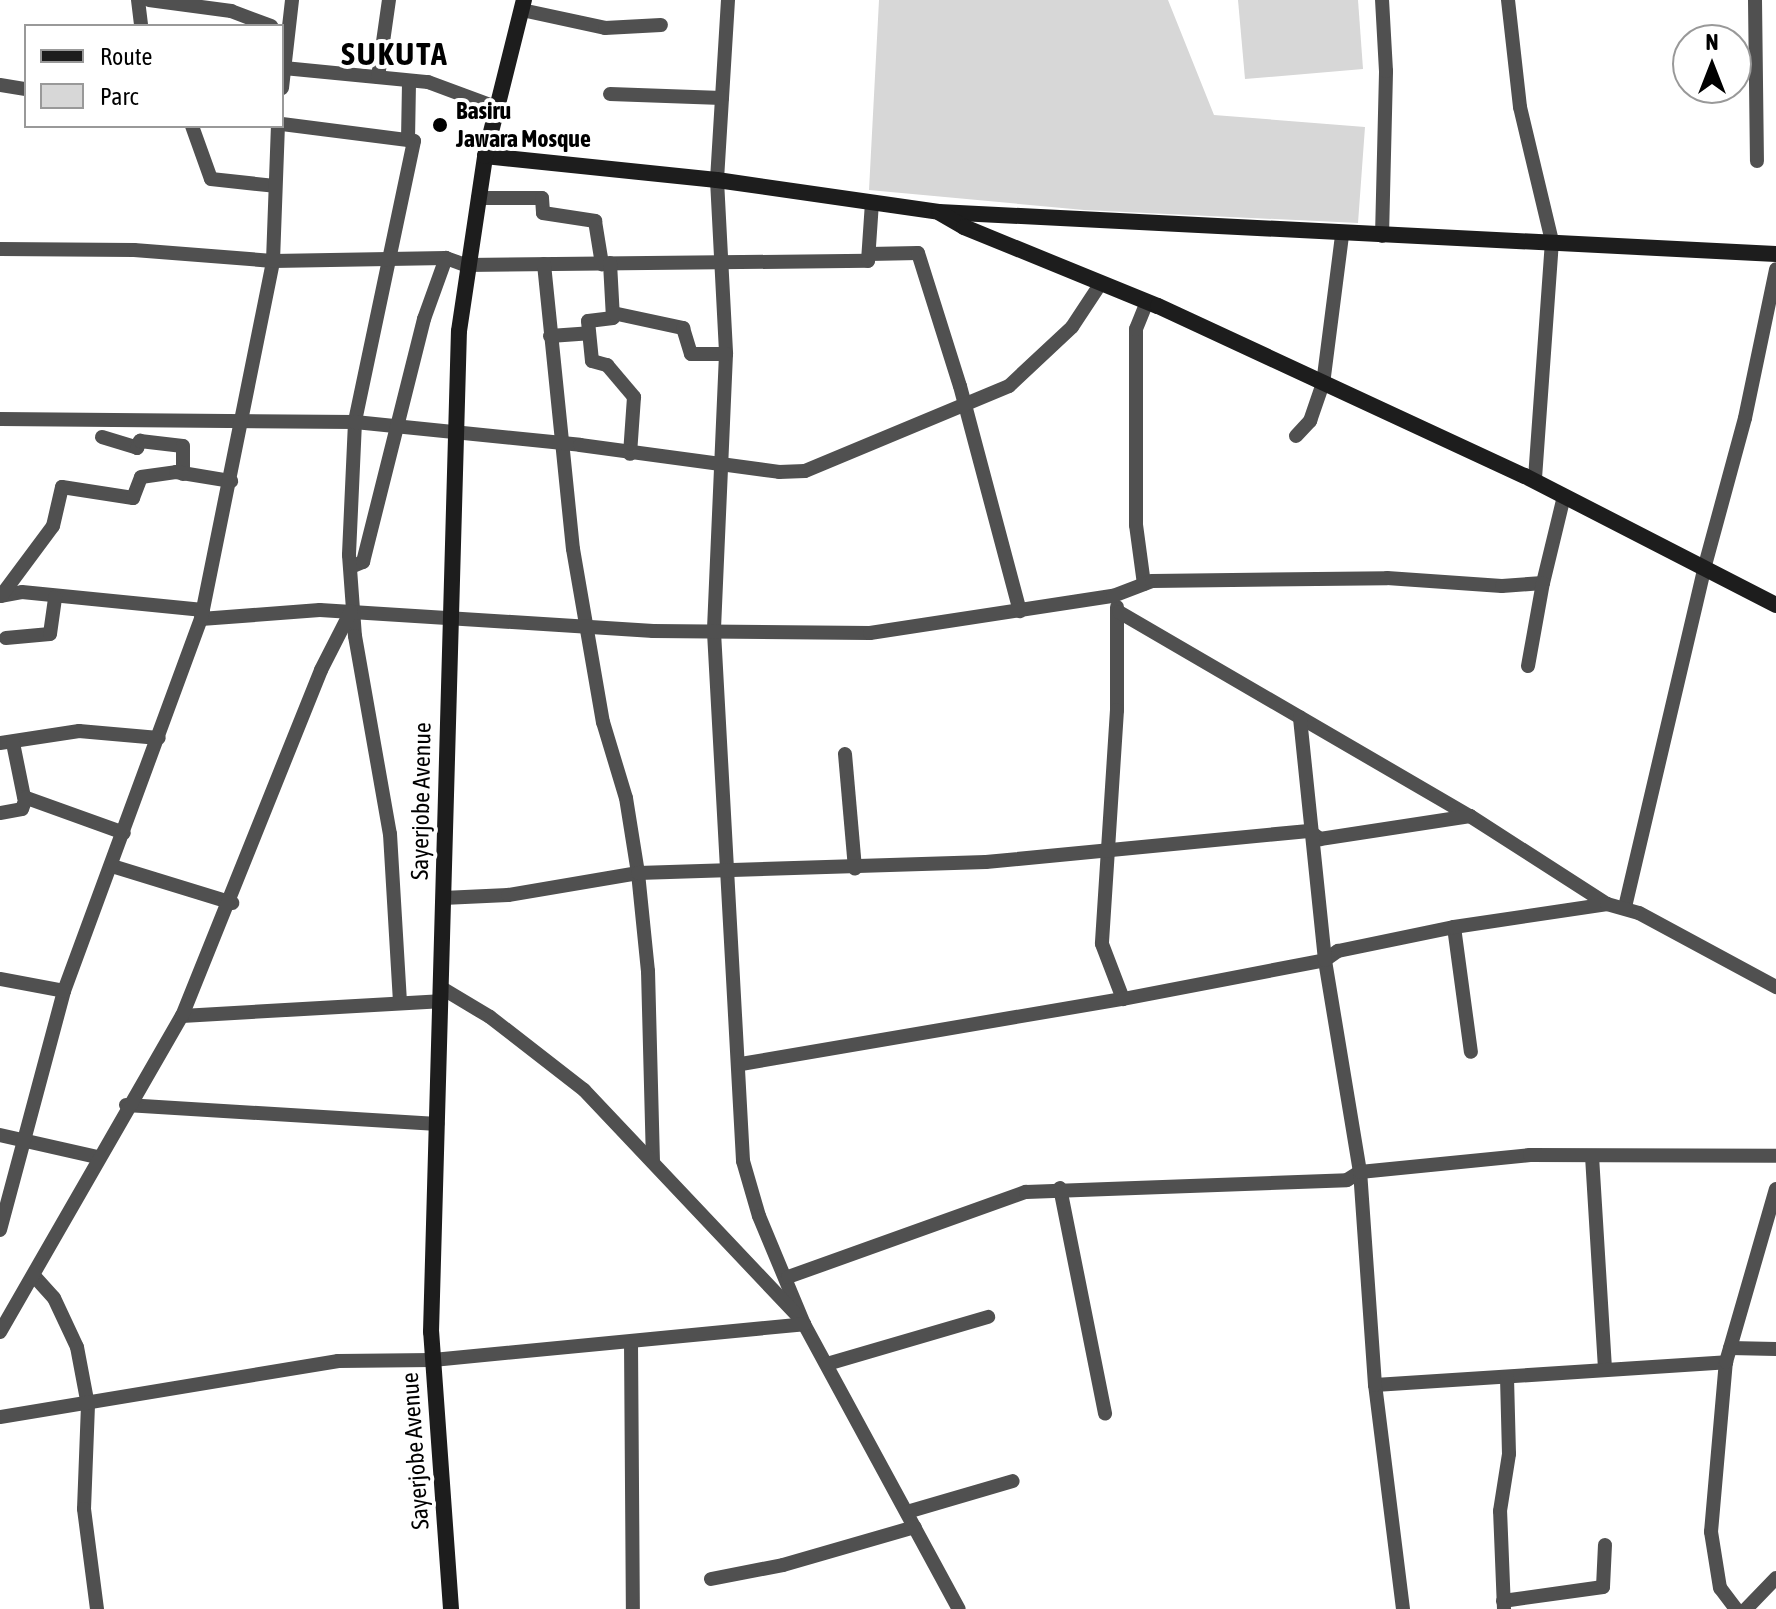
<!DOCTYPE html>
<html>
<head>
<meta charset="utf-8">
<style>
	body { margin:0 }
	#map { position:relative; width:1776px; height:1609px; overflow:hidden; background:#fff; font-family:"Asap Condensed",sans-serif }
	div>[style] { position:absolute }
	.green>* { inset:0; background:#d7d7d7 }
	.street>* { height:14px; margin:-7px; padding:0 7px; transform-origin:7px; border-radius:7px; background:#505050 }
	.secondary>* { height:16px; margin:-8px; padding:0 8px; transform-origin:8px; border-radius:8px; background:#1d1d1d }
	.dots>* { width:22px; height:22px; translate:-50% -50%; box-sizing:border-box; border:4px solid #fff; border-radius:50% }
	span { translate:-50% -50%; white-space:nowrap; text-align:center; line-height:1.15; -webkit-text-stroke:8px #fff; paint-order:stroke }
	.poi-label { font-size:24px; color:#000; font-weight:700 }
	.left { translate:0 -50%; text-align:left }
	.street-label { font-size:24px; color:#000 }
	.district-label { font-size:32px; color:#000; font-weight:700; letter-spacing:2px }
	.legend { position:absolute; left:24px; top:24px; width:260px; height:104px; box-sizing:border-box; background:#fff; border:2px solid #999; margin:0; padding:10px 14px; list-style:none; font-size:24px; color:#000 }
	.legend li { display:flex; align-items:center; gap:16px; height:40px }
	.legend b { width:40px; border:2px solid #999 }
	.north { position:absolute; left:1672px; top:24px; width:80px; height:80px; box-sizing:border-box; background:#fff; border:2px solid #999; border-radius:50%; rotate:0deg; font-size:22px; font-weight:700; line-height:32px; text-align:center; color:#000 }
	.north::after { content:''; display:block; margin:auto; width:28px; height:36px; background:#000; clip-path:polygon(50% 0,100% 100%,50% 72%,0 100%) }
</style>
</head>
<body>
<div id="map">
	<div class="green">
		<div style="clip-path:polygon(879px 0,1168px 0,1214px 115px,1365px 127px,1358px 223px,1084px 210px,869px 190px)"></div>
		<div style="clip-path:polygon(1238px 0,1358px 0,1363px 69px,1245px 79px)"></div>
	</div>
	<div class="street">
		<div style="left:138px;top:0;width:26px;rotate:83deg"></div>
		<div style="left:149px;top:0;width:83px;rotate:7.6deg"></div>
		<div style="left:231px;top:11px;width:43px;rotate:20.6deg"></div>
		<div style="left:728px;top:0;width:180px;rotate:93.5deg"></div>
		<div style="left:717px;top:180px;width:174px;rotate:87deg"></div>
		<div style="left:726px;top:354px;width:278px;rotate:92.5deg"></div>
		<div style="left:714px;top:632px;width:530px;rotate:86.86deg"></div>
		<div style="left:743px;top:1161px;width:57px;rotate:73.8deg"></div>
		<div style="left:759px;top:1216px;width:117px;rotate:67.4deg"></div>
		<div style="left:804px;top:1324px;width:324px;rotate:61.5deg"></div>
		<div style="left:1508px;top:0;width:108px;rotate:83.6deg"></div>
		<div style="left:1520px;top:107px;width:138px;rotate:76.6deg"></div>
		<div style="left:1552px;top:241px;width:241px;rotate:94.1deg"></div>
		<div style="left:1755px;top:0;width:161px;rotate:89.3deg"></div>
		<div style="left:522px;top:10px;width:85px;rotate:12.2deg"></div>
		<div style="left:605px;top:28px;width:56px;rotate:-3.1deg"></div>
		<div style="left:284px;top:68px;width:145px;rotate:5.6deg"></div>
		<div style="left:428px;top:82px;width:75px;rotate:20.4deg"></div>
		<div style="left:378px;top:77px;width:78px;rotate:-81.9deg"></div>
		<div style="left:0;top:85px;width:26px;rotate:9deg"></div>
		<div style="left:282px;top:88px;width:89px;rotate:-83.5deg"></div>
		<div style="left:610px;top:94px;width:112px;rotate:2deg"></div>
		<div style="left:282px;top:124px;width:133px;rotate:7.3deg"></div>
		<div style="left:414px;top:141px;width:287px;rotate:101.9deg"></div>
		<div style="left:355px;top:422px;width:133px;rotate:92.6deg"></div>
		<div style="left:349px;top:555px;width:81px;rotate:85.8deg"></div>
		<div style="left:355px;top:636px;width:201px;rotate:80deg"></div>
		<div style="left:390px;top:834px;width:166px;rotate:86.6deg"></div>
		<div style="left:192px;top:126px;width:56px;rotate:70.3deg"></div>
		<div style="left:211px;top:179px;width:64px;rotate:6.2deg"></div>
		<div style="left:408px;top:140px;width:58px;rotate:-89deg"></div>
		<div style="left:478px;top:198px;width:64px"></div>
		<div style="left:542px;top:198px;width:15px;rotate:86deg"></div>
		<div style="left:543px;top:213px;width:53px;rotate:8.7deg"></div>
		<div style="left:595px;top:221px;width:44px;rotate:80.8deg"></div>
		<div style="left:1382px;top:236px;width:165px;rotate:-88.6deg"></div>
		<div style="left:1386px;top:71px;width:71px;rotate:-93.2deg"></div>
		<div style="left:0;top:249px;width:134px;rotate:0.4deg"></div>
		<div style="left:134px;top:250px;width:139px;rotate:4.5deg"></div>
		<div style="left:273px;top:261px;width:173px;rotate:-1deg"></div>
		<div style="left:446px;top:258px;width:20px;rotate:20deg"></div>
		<div style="left:465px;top:265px;width:403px;rotate:-0.6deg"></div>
		<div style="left:868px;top:261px;width:58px;rotate:-86.1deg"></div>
		<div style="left:869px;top:254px;width:49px;rotate:-1.2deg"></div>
		<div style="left:918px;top:253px;width:139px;rotate:72.5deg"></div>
		<div style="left:960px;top:386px;width:233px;rotate:75.1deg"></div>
		<div style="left:610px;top:263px;width:55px;rotate:86.9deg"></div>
		<div style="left:613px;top:318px;width:25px;rotate:173deg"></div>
		<div style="left:588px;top:321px;width:40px;rotate:84.3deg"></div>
		<div style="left:592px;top:361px;width:16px;rotate:15deg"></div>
		<div style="left:607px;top:365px;width:42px;rotate:49.8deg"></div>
		<div style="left:634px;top:397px;width:57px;rotate:94deg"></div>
		<div style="left:544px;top:264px;width:286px;rotate:84.2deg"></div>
		<div style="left:573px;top:549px;width:176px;rotate:80.2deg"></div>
		<div style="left:603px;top:722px;width:79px;rotate:73.2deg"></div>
		<div style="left:626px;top:798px;width:76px;rotate:80.9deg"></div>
		<div style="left:638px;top:873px;width:99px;rotate:84.2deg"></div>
		<div style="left:648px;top:971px;width:189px;rotate:88.5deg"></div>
		<div style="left:613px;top:313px;width:72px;rotate:12.1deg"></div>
		<div style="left:683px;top:328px;width:27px;rotate:73deg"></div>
		<div style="left:691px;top:354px;width:35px"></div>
		<div style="left:550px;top:336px;width:39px;rotate:-4deg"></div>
		<div style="left:0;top:419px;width:355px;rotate:0.5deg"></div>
		<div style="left:355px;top:422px;width:226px;rotate:5.8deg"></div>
		<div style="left:580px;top:445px;width:201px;rotate:7.7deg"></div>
		<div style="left:779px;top:472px;width:26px;rotate:-2deg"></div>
		<div style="left:805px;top:471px;width:221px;rotate:-22.6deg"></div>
		<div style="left:1009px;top:386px;width:86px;rotate:-43.1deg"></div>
		<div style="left:1072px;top:327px;width:53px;rotate:-56.6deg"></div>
		<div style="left:1296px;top:436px;width:21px;rotate:-47deg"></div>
		<div style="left:1310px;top:421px;width:39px;rotate:-71deg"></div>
		<div style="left:1323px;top:384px;width:150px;rotate:-82.7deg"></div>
		<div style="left:102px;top:437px;width:37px;rotate:17deg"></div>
		<div style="left:137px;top:448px;width:8px;rotate:-67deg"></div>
		<div style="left:140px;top:441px;width:43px;rotate:6.6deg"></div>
		<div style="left:183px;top:446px;width:28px;rotate:90deg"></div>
		<div style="left:353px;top:566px;width:11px;rotate:-22deg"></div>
		<div style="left:363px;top:562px;width:251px;rotate:-75.9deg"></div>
		<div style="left:424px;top:319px;width:65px;rotate:-70.2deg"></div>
		<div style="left:1144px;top:584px;width:60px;rotate:-97.7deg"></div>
		<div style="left:1136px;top:525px;width:196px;rotate:-90deg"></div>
		<div style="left:1136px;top:329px;width:29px;rotate:-68deg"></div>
		<div style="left:0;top:596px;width:22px;rotate:-10deg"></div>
		<div style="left:22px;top:592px;width:182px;rotate:5.7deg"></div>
		<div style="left:1px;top:596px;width:87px;rotate:-53.4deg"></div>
		<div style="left:53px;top:526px;width:40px;rotate:-77deg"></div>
		<div style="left:62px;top:487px;width:72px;rotate:8.8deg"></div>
		<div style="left:133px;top:498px;width:22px;rotate:-69deg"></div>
		<div style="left:141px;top:477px;width:35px;rotate:-8deg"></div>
		<div style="left:176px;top:472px;width:56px;rotate:9.3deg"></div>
		<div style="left:1117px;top:607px;width:103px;rotate:90deg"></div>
		<div style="left:1117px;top:710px;width:234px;rotate:93.7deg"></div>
		<div style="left:1102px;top:944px;width:59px;rotate:69.1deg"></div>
		<div style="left:1119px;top:612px;width:406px;rotate:30.2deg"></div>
		<div style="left:1470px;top:816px;width:163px;rotate:32.7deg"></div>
		<div style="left:201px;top:619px;width:119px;rotate:-4.3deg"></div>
		<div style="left:320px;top:610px;width:334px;rotate:3.6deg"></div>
		<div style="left:653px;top:631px;width:217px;rotate:0.5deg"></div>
		<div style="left:870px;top:633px;width:246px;rotate:-8.7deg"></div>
		<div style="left:1113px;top:596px;width:42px;rotate:-21deg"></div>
		<div style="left:1152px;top:581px;width:235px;rotate:-0.7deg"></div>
		<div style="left:1387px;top:578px;width:115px;rotate:4deg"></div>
		<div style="left:1502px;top:586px;width:41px;rotate:-4.2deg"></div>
		<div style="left:1543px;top:583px;width:89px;rotate:-76.4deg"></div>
		<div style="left:6px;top:638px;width:44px;rotate:-5.2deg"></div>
		<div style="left:50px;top:634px;width:37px;rotate:-82deg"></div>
		<div style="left:1528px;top:666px;width:84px;rotate:-79.8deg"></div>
		<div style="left:0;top:743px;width:80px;rotate:-8.6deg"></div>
		<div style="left:79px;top:731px;width:80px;rotate:5deg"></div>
		<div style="left:13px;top:743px;width:55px;rotate:78.5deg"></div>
		<div style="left:24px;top:797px;width:106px;rotate:19.8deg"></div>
		<div style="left:845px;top:754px;width:115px;rotate:85deg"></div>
		<div style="left:0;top:813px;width:22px;rotate:-10deg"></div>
		<div style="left:22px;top:809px;width:12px;rotate:-70deg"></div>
		<div style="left:112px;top:866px;width:126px;rotate:17.1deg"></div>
		<div style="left:443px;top:898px;width:65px;rotate:-2.6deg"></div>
		<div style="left:508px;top:895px;width:132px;rotate:-9.6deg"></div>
		<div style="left:638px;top:873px;width:348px;rotate:-1.8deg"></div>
		<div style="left:986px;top:862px;width:324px;rotate:-5.5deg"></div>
		<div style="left:1309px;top:831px;width:14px;rotate:36deg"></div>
		<div style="left:1320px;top:839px;width:152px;rotate:-8.7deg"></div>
		<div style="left:1625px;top:907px;width:347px;rotate:-76.8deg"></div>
		<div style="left:1704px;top:569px;width:156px;rotate:-74.8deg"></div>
		<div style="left:1745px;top:418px;width:152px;rotate:-78.2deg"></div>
		<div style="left:1454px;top:927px;width:126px;rotate:82.3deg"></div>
		<div style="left:0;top:979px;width:65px;rotate:10.6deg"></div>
		<div style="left:440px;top:987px;width:58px;rotate:31deg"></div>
		<div style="left:490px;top:1017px;width:119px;rotate:37.8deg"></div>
		<div style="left:584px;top:1090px;width:310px;rotate:46.6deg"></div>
		<div style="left:182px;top:1016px;width:258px;rotate:-3.3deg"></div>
		<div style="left:741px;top:1064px;width:387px;rotate:-9.7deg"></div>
		<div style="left:1123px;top:999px;width:206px;rotate:-10.9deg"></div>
		<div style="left:1325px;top:960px;width:16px;rotate:-35deg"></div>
		<div style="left:1338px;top:951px;width:118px;rotate:-11.7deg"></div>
		<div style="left:1454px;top:927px;width:155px;rotate:-8.5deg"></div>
		<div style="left:1607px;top:904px;width:33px;rotate:16deg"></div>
		<div style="left:1639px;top:913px;width:156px;rotate:28.4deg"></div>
		<div style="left:126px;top:1105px;width:312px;rotate:3.5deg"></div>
		<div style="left:0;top:1135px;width:99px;rotate:12.8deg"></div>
		<div style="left:1592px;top:1156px;width:214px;rotate:86.5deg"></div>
		<div style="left:1060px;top:1188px;width:230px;rotate:78.7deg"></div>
		<div style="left:0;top:1230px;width:247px;rotate:-75deg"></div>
		<div style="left:64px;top:991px;width:396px;rotate:-69.8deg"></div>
		<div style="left:201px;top:619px;width:365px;rotate:-78.6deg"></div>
		<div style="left:273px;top:261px;width:135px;rotate:-87.9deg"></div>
		<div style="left:35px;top:1277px;width:28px;rotate:48deg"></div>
		<div style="left:54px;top:1298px;width:54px;rotate:64.9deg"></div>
		<div style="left:77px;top:1347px;width:59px;rotate:79.3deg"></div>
		<div style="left:88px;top:1405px;width:104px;rotate:92.2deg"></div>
		<div style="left:84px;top:1509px;width:101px;rotate:82.6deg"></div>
		<div style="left:788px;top:1277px;width:253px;rotate:-19.7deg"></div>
		<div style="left:1026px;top:1192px;width:321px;rotate:-2.1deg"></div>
		<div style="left:1347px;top:1180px;width:15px;rotate:-32deg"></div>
		<div style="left:1360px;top:1172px;width:215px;rotate:-99.4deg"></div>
		<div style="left:1325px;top:960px;width:244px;rotate:-95.9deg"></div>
		<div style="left:0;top:1332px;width:365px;rotate:-60.1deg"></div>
		<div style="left:182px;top:1016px;width:373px;rotate:-68.1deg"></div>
		<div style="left:321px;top:670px;width:66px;rotate:-63deg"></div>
		<div style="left:631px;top:1342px;width:267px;rotate:89.6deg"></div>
		<div style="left:1730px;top:1348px;width:46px;rotate:1.2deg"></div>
		<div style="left:827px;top:1364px;width:168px;rotate:-16.3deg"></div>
		<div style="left:1375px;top:1385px;width:352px;rotate:-3.7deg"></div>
		<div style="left:0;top:1417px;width:343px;rotate:-9.4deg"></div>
		<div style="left:338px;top:1361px;width:95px;rotate:-0.6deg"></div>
		<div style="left:433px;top:1360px;width:373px;rotate:-5.5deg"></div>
		<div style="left:907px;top:1512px;width:110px;rotate:-16.3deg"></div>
		<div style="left:711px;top:1579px;width:73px;rotate:-11deg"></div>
		<div style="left:783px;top:1565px;width:137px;rotate:-16.1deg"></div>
		<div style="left:1503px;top:1601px;width:101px;rotate:-8deg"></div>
		<div style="left:1603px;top:1587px;width:42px;rotate:-87.3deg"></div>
		<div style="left:1403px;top:1609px;width:226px;rotate:-97.1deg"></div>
		<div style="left:1375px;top:1385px;width:214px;rotate:-94deg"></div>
		<div style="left:1360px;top:1172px;width:171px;rotate:-5.7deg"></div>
		<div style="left:1530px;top:1155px;width:246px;rotate:0.2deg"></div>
		<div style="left:1504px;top:1609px;width:98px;rotate:-92.3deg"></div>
		<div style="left:1500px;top:1511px;width:58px;rotate:-81deg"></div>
		<div style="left:1509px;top:1454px;width:77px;rotate:-91.5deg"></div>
		<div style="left:1736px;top:1609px;width:26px;rotate:-127deg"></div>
		<div style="left:1720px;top:1588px;width:57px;rotate:-99.1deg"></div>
		<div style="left:1711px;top:1532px;width:171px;rotate:-85deg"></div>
		<div style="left:1726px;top:1362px;width:180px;rotate:-73.9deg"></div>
		<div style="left:1746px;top:1609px;width:43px;rotate:-45.9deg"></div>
	</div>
	<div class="secondary">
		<div style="left:485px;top:156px;width:233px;rotate:5.9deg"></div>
		<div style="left:717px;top:180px;width:224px;rotate:8.2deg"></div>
		<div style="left:939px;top:212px;width:838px;rotate:2.87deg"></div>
		<div style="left:940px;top:213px;width:28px;rotate:30deg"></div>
		<div style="left:964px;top:227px;width:209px;rotate:22.2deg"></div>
		<div style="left:1158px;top:306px;width:404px;rotate:24.9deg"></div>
		<div style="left:1525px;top:476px;width:282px;rotate:27.2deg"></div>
		<div style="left:451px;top:1609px;width:278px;rotate:-94.1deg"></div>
		<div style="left:431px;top:1332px;width:1001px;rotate:-88.4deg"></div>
		<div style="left:459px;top:331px;width:177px;rotate:-81.5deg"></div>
		<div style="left:485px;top:156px;width:161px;rotate:-76deg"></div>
	</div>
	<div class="dots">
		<div style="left:440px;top:125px;background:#000"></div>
	</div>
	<div class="poi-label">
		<span class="left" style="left:456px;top:125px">Basiru<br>Jawara Mosque</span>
	</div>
	<div class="street-label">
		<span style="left:421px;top:801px;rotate:-89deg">Sayerjobe Avenue</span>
		<span style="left:415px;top:1451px;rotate:-94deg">Sayerjobe Avenue</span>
	</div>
	<div class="district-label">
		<span style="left:395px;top:54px">SUKUTA</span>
	</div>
	<ul class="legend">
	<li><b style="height:10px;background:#1d1d1d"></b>Route</li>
	<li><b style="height:22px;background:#d7d7d7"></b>Parc</li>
	</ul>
	<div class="north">N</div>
</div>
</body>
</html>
